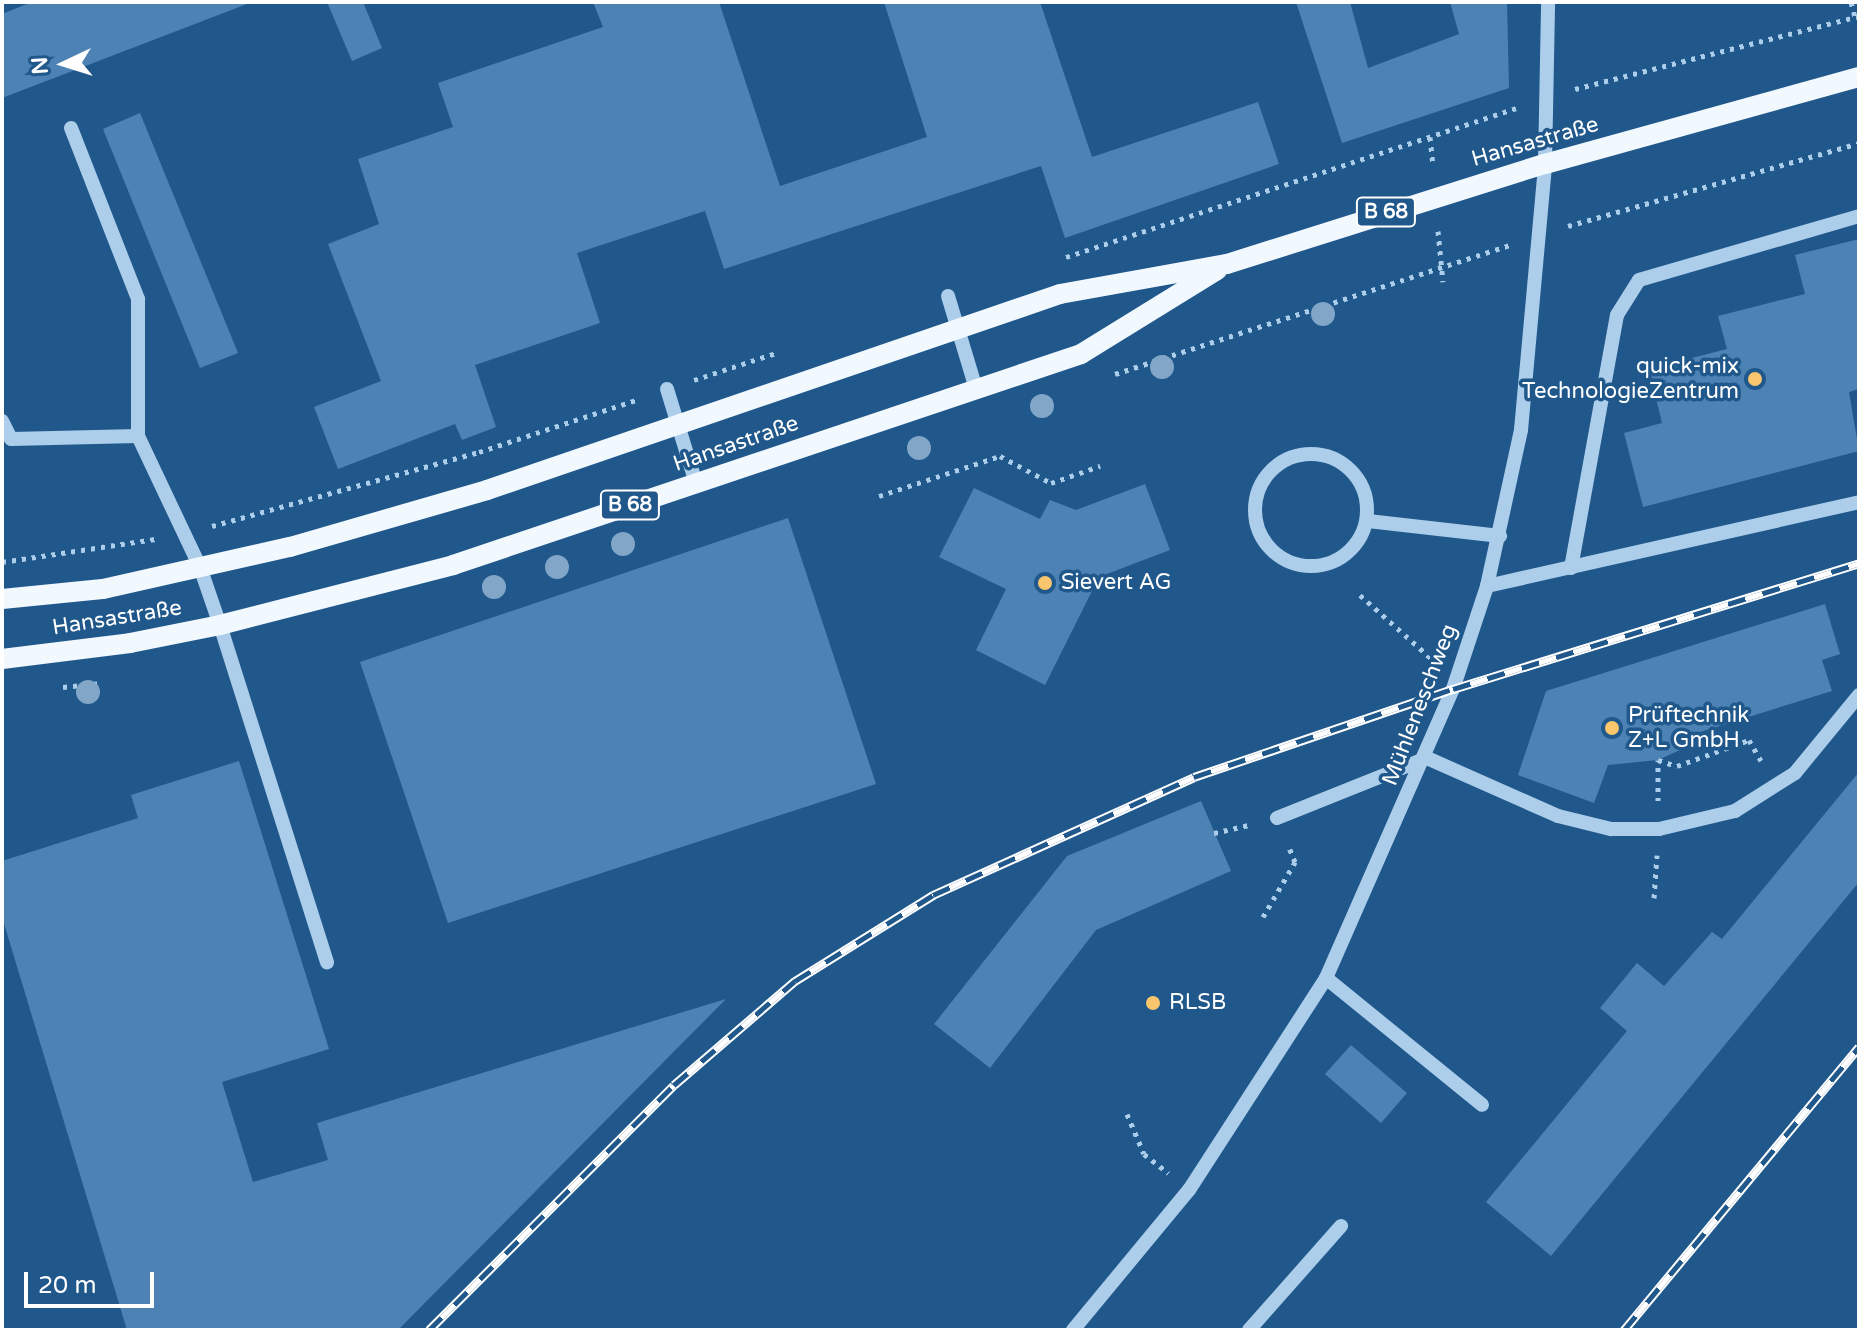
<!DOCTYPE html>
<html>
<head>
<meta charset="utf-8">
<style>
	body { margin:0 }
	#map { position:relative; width:1861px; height:1332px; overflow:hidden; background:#20588b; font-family:"Varela Round",sans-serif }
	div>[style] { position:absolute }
	.building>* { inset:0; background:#4c83b4 }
	.path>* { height:5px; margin-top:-2.5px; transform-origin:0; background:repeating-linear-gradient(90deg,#acceeb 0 4px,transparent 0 10px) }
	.minor>* { height:14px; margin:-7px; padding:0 7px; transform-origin:7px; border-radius:7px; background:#acceeb }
	.minor>.ring { margin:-7px; padding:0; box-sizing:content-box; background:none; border:14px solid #acceeb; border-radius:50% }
	.major>* { height:20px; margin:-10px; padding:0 10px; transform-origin:10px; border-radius:10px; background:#f1f8fe }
	.rail>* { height:9px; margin-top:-4.5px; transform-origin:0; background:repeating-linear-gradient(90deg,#20588b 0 18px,#fff 0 36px); box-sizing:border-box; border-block:2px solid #fff }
	.trees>* { width:24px; height:24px; margin:-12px; border-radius:50%; background:#81a6c7 }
	.dots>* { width:22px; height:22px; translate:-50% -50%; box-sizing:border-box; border:4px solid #20588b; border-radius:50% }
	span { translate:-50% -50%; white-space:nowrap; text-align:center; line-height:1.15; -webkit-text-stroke:7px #20588b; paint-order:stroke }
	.shield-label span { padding:2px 6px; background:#20588b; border:2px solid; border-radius:6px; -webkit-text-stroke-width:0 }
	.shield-label { font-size:20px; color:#fff; font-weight:700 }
	.street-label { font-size:22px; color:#fff }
	.poi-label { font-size:22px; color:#fff }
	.right { translate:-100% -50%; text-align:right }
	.left { translate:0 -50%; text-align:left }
	.frame { position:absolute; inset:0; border:4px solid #fff; pointer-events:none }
	.north { position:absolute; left:24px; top:24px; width:80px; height:80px; -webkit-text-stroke:6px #20588b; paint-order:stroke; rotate:266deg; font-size:22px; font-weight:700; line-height:32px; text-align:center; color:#fff }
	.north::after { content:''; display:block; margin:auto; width:28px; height:36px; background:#fff; clip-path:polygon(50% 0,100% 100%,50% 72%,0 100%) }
	.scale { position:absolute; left:24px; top:1272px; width:130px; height:36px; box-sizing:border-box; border:4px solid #fff; border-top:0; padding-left:10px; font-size:24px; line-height:28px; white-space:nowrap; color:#fff; -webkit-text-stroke:6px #20588b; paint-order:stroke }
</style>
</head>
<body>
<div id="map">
	<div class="building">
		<div style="clip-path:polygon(32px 2px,247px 2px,247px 4px,2px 98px,2px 14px)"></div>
		<div style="clip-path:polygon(327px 2px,363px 2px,382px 48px,352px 61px)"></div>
		<div style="clip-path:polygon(593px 2px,719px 2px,780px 186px,927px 137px,884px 2px,1040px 2px,1092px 157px,1258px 102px,1279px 164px,1065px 238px,1041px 166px,724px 269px,705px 211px,577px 253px,600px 323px,475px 365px,496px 427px,462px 440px,455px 424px,338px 469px,314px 407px,381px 381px,328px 244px,379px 224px,358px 159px,453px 127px,438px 83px,603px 27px)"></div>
		<div style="clip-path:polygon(1296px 2px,1350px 2px,1368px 68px,1459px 34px,1450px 2px,1507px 2px,1509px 88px,1342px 143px)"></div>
		<div style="clip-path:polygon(140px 113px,238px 353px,200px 368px,103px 129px)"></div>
		<div style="clip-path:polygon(1859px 239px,1859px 389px,1849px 392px,1859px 451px,1643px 507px,1624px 433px,1662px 423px,1649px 369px,1727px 349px,1718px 316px,1805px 294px,1795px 255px)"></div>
		<div style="clip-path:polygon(1145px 484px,1170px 550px,1099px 577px,1045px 685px,976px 650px,1006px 589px,939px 557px,974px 488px,1040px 519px,1050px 500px,1076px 510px)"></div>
		<div style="clip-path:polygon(788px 518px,876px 784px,448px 923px,360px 662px)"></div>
		<div style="clip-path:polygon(1825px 604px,1840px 654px,1822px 660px,1832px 691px,1694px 734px,1680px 750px,1658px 760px,1608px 765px,1594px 803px,1518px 775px,1546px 691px)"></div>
		<div style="clip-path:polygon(239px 761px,329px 1049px,222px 1082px,253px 1182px,328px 1160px,317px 1123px,726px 999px,398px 1330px,127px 1330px,2px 917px,2px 861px,138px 818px,131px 795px)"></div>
		<div style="clip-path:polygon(1859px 772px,1859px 882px,1551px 1256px,1486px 1202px,1627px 1031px,1600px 1008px,1637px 963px,1664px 986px,1712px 932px,1722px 939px)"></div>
		<div style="clip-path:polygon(1201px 801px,1231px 871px,1096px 930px,990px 1068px,934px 1024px,1067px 856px)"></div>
		<div style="clip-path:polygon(1351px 1045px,1407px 1093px,1381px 1123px,1325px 1074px)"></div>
	</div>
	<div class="path">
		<div style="left:1851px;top:2px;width:16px;rotate:75deg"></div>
		<div style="left:1575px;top:89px;width:293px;rotate:-14.4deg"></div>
		<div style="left:1430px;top:137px;width:28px;rotate:84deg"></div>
		<div style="left:1568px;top:226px;width:303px;rotate:-15.9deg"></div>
		<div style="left:1438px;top:231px;width:51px;rotate:84.4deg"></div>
		<div style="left:1066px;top:257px;width:474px;rotate:-18.3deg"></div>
		<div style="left:1115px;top:374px;width:415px;rotate:-18.1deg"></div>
		<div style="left:694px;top:380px;width:86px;rotate:-18.2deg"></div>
		<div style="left:879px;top:496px;width:127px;rotate:-18.3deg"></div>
		<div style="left:1000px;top:456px;width:58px;rotate:27.9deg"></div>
		<div style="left:1051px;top:483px;width:52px;rotate:-19.1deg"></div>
		<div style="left:212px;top:526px;width:277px;rotate:-15.5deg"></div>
		<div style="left:479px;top:452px;width:169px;rotate:-18.3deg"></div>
		<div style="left:2px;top:562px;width:155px;rotate:-8.5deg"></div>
		<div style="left:1360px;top:595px;width:98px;rotate:41.7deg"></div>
		<div style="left:63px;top:687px;width:37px;rotate:-6deg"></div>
		<div style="left:1658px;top:801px;width:41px;rotate:-90deg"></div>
		<div style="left:1658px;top:760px;width:20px;rotate:18deg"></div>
		<div style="left:1677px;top:766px;width:77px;rotate:-19.9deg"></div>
		<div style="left:1749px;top:740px;width:24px;rotate:60deg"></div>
		<div style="left:1214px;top:833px;width:39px;rotate:-13deg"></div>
		<div style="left:1654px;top:898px;width:43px;rotate:-86deg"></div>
		<div style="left:1263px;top:917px;width:64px;rotate:-59.8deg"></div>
		<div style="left:1295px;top:862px;width:18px;rotate:-112deg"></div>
		<div style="left:1127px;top:1114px;width:43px;rotate:67deg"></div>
		<div style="left:1144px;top:1154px;width:31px;rotate:38deg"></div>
	</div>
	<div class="minor">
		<div style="left:71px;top:128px;width:184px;rotate:68.6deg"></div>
		<div style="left:138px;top:299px;width:137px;rotate:90deg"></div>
		<div style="left:948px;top:296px;width:97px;rotate:73.2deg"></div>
		<div style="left:667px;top:389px;width:98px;rotate:72.9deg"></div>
		<div style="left:2px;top:421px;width:20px;rotate:63deg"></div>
		<div style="left:11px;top:439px;width:127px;rotate:-1.4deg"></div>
		<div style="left:138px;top:436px;width:145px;rotate:64.7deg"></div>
		<div style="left:200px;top:567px;width:61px;rotate:71deg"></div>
		<div style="left:220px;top:625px;width:354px;rotate:72.4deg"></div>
		<div class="ring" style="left:1255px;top:454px;width:98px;height:98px"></div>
		<div style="left:1368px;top:521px;width:133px;rotate:6.5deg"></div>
		<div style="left:1571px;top:568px;width:257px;rotate:-79.7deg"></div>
		<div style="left:1617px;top:315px;width:41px;rotate:-57.8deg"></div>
		<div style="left:1639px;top:280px;width:229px;rotate:-16.2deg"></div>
		<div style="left:1487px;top:586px;width:381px;rotate:-12.7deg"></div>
		<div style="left:1277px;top:818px;width:162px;rotate:-21.8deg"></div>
		<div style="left:1427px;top:758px;width:143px;rotate:23.9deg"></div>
		<div style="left:1558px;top:816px;width:55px;rotate:13.8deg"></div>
		<div style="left:1611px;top:829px;width:48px"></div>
		<div style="left:1659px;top:829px;width:78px;rotate:-13.3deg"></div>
		<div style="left:1735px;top:811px;width:71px;rotate:-32.3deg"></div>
		<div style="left:1795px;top:773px;width:101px;rotate:-50.6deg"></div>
		<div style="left:1326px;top:978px;width:201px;rotate:39.1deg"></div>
		<div style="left:1073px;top:1330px;width:182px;rotate:-50.4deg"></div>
		<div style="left:1189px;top:1190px;width:252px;rotate:-57.1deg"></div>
		<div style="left:1326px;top:978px;width:316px;rotate:-66.3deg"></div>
		<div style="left:1453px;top:689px;width:108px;rotate:-71.7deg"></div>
		<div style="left:1487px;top:586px;width:160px;rotate:-77.7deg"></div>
		<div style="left:1521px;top:430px;width:267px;rotate:-84.8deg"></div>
		<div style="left:1545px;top:164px;width:162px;rotate:-88.9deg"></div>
		<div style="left:1249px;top:1330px;width:139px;rotate:-48.5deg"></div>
	</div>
	<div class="major">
		<div style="left:2px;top:599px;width:101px;rotate:-5.7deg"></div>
		<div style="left:103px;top:589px;width:192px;rotate:-12.7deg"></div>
		<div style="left:290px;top:547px;width:205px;rotate:-16.1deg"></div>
		<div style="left:487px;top:490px;width:606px;rotate:-18.88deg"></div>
		<div style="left:1060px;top:294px;width:170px;rotate:-10.2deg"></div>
		<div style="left:1227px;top:264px;width:333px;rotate:-17.5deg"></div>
		<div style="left:1545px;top:164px;width:326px;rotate:-15.5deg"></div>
		<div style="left:2px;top:659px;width:129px;rotate:-7.1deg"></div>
		<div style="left:130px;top:643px;width:92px;rotate:-11.3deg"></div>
		<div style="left:220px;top:625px;width:241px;rotate:-14.4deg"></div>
		<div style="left:453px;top:565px;width:662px;rotate:-18.57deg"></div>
		<div style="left:1081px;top:354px;width:160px;rotate:-31.7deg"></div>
	</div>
	<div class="rail">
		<div style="left:429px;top:1330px;width:346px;rotate:-45deg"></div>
		<div style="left:674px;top:1085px;width:160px;rotate:-40.7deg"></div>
		<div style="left:795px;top:981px;width:163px;rotate:-31.9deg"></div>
		<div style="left:933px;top:895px;width:286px;rotate:-24.3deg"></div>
		<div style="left:1194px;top:777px;width:274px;rotate:-18.8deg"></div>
		<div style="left:1453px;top:689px;width:425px;rotate:-17.2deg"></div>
		<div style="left:1624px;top:1330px;width:368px;rotate:-50.3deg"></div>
	</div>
	<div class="trees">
		<div style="left:1323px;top:314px"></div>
		<div style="left:1162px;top:367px"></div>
		<div style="left:1042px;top:406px"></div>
		<div style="left:919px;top:448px"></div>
		<div style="left:623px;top:544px"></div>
		<div style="left:557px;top:567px"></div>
		<div style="left:494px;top:587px"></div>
		<div style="left:88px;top:692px"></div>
	</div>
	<div class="dots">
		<div style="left:1755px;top:379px;background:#f9c56d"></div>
		<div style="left:1045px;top:583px;background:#f9c56d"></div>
		<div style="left:1612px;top:728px;background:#f9c56d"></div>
		<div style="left:1153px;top:1003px;background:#f9c56d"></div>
	</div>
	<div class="shield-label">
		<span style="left:1386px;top:212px">B 68</span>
		<span style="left:630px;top:505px">B 68</span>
	</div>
	<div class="street-label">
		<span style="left:1535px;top:142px;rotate:-16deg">Hansastraße</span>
		<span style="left:736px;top:444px;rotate:-19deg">Hansastraße</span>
		<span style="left:117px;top:618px;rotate:-9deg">Hansastraße</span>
		<span style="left:1420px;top:705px;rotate:-69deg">Mühleneschweg</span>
	</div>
	<div class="poi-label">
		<span class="right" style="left:1739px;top:379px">quick-mix<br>TechnologieZentrum</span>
		<span class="left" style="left:1061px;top:583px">Sievert AG</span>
		<span class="left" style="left:1628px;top:728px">Prüftechnik<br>Z+L GmbH</span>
		<span class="left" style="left:1169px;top:1003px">RLSB</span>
	</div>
	<div class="frame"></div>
	<div class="north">N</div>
	<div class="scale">20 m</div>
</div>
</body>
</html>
